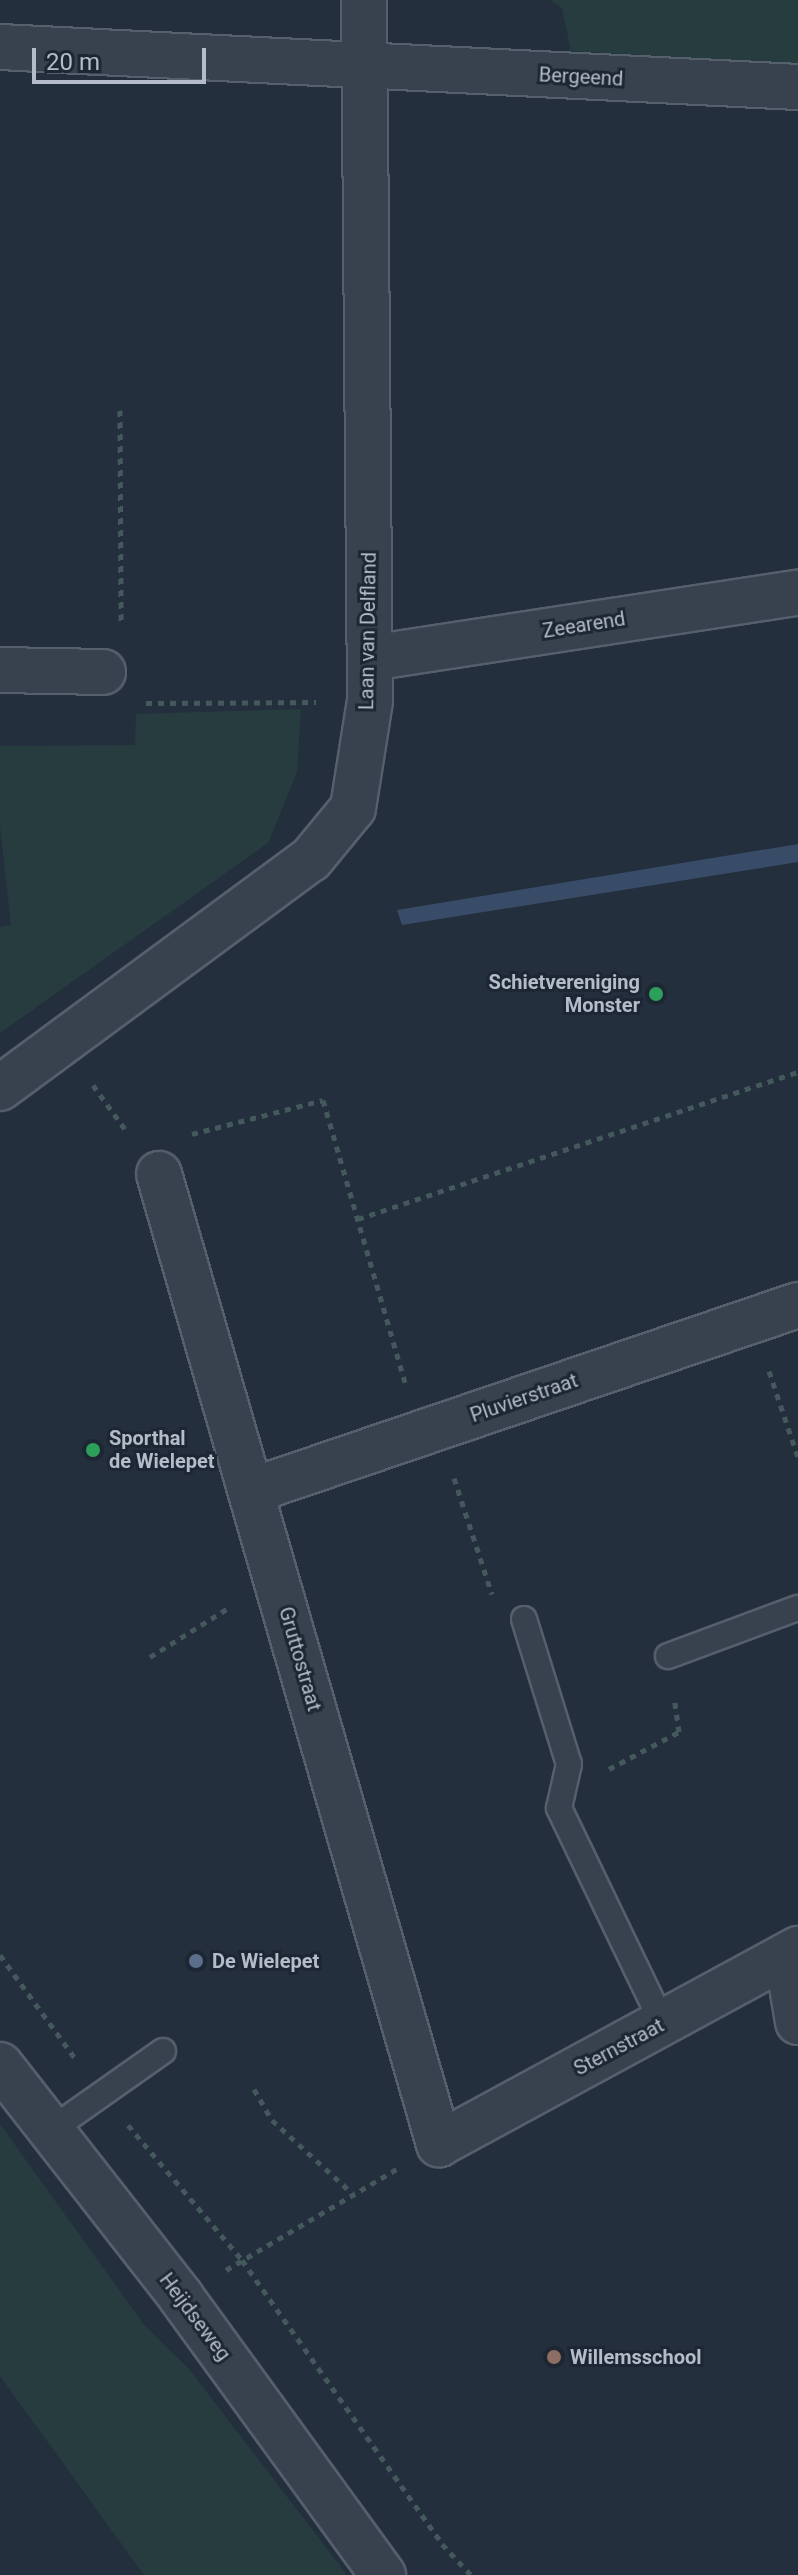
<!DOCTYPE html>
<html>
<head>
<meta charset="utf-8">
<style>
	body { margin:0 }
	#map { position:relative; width:798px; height:2575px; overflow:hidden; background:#242f3e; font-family:Roboto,sans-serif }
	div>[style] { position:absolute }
	.green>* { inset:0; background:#263c3f }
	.water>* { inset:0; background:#394c67 }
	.path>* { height:5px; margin-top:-2.5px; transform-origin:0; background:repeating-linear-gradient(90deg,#44595c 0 6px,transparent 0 12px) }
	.roads { filter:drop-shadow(2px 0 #565f6c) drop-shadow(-2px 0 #565f6c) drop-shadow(0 2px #565f6c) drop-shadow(0 -2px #565f6c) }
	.service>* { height:24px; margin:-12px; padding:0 12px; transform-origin:12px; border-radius:12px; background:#38414e }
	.minor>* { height:44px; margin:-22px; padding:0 22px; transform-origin:22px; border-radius:22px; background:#38414e }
	.tertiary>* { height:44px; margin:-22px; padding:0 22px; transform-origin:22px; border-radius:22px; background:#38414e }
	.dots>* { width:22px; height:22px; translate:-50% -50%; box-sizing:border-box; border:4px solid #1d2633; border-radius:50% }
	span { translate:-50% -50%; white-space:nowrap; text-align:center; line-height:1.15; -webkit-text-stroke:6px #1d2633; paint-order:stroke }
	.street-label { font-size:20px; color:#b4bcc9 }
	.poi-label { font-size:20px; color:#b4bcc9; font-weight:700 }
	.right { translate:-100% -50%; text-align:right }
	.left { translate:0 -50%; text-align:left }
	.scale { position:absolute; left:32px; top:48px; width:174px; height:36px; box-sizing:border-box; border:4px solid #b4bcc9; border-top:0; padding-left:10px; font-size:24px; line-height:28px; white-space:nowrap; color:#b4bcc9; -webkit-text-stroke:6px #1d2633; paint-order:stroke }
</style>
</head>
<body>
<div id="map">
	<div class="green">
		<div style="clip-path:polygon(551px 0,798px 0,798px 64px,571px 51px,562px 8px)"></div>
		<div style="clip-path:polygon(301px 709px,297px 772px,268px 843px,0 1033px,0 927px,11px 925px,0 826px,0 746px,135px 745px,136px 714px)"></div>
		<div style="clip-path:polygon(0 2124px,144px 2325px,189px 2369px,347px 2575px,144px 2575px,0 2376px)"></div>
	</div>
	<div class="water">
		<div style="clip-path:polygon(798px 844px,798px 862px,402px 925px,397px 910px)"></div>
	</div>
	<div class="path">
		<div style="left:120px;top:410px;width:212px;rotate:89.7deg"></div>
		<div style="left:146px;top:703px;width:170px;rotate:-0.3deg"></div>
		<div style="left:93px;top:1085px;width:58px;rotate:54.1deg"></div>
		<div style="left:192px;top:1134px;width:135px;rotate:-14.5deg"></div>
		<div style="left:323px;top:1100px;width:294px;rotate:73.8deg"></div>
		<div style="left:358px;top:1219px;width:464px;rotate:-18.5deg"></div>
		<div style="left:769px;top:1371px;width:91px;rotate:71.4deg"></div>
		<div style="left:454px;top:1478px;width:122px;rotate:71.9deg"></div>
		<div style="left:150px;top:1657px;width:94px;rotate:-32deg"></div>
		<div style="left:609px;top:1769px;width:79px;rotate:-27.9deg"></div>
		<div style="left:679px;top:1732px;width:35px;rotate:-98deg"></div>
		<div style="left:0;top:1955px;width:131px;rotate:54deg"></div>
		<div style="left:254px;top:2089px;width:36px;rotate:60deg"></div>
		<div style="left:272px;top:2120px;width:110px;rotate:42.4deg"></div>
		<div style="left:128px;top:2125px;width:177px;rotate:49.8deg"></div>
		<div style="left:242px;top:2260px;width:347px;rotate:54.8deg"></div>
		<div style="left:442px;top:2544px;width:42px;rotate:46.9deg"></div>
		<div style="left:226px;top:2270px;width:199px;rotate:-30.6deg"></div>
	</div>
	<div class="roads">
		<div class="service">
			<div style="left:524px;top:1619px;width:152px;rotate:72.8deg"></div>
			<div style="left:569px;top:1764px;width:45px;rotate:102.8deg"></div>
			<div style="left:559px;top:1808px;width:240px;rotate:64.3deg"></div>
			<div style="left:668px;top:1656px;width:139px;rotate:-20.3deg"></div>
			<div style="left:51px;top:2130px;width:137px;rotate:-35.2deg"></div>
		</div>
		<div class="minor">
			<div style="left:0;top:47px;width:799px;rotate:2.87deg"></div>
			<div style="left:371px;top:658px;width:432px;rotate:-8.7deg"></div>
			<div style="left:0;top:670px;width:103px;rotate:1.1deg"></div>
			<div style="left:0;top:1088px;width:386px;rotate:-36.4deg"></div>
			<div style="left:311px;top:859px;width:66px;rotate:-50.5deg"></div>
			<div style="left:353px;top:808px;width:108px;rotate:-81deg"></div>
			<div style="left:370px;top:701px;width:701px;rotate:-90.49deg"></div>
			<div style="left:159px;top:1174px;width:1010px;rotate:73.9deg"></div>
			<div style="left:439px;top:2144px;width:409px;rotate:-28.5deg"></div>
			<div style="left:251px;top:1491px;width:578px;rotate:-18.78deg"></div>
			<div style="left:787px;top:1956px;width:67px;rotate:80.5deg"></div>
		</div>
		<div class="tertiary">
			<div style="left:0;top:2065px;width:294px;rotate:52deg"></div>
			<div style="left:181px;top:2297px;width:344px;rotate:54deg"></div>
		</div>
	</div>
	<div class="dots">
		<div style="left:656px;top:994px;background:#2e9e5b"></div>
		<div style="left:93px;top:1450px;background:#2e9e5b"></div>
		<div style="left:196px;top:1961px;background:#5c6f8a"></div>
		<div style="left:554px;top:2357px;background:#8d6e63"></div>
	</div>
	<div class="street-label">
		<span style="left:581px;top:77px;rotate:3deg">Bergeend</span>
		<span style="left:584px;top:625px;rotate:-9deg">Zeearend</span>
		<span style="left:368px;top:631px;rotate:-89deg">Laan van Delfland</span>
		<span style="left:524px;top:1398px;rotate:-19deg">Pluvierstraat</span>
		<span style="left:300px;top:1659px;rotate:74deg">Gruttostraat</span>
		<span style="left:619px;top:2047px;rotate:-28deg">Sternstraat</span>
		<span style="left:195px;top:2317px;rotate:53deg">Heijdseweg</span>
	</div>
	<div class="poi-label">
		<span class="right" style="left:640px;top:994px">Schietvereniging<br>Monster</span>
		<span class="left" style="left:109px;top:1450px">Sporthal<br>de Wielepet</span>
		<span class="left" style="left:212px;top:1961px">De Wielepet</span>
		<span class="left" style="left:570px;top:2357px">Willemsschool</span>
	</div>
	<div class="scale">20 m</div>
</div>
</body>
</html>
